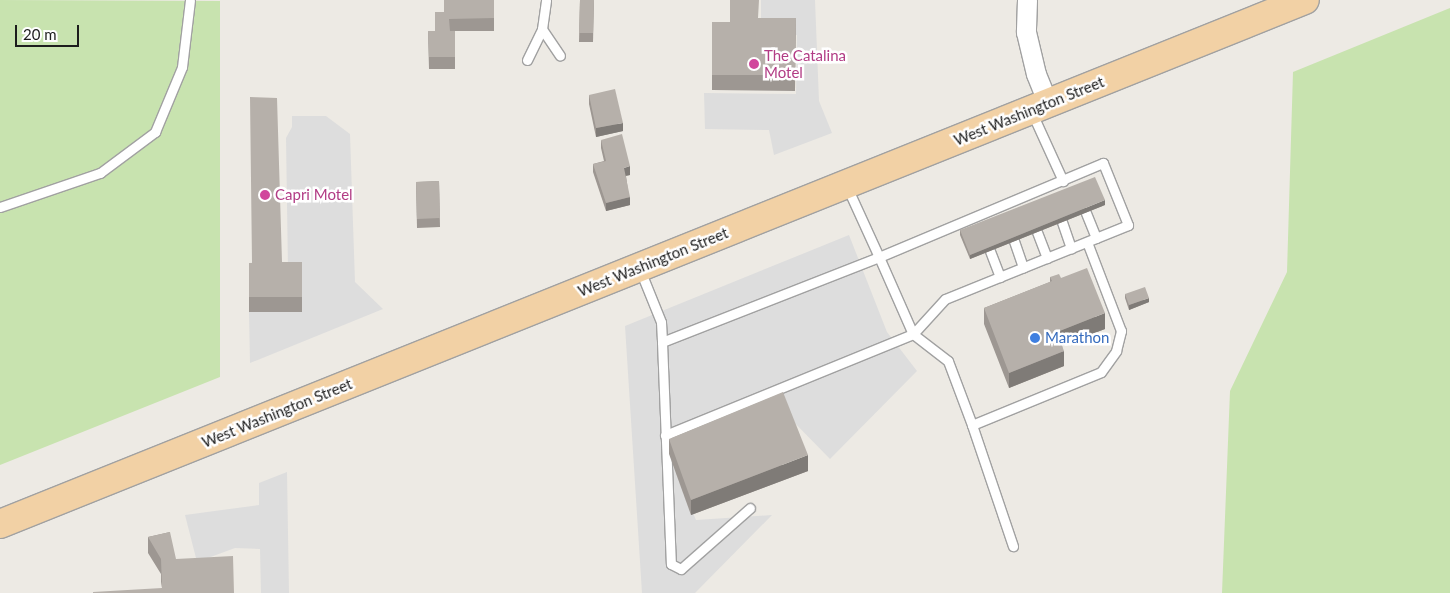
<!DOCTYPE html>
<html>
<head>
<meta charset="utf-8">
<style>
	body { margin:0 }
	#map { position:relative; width:1450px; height:593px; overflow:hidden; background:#edeae4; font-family:Lato,sans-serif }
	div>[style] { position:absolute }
	.grass>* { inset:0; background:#c8e3af }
	.parking>* { inset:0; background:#ddd }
	.roads { filter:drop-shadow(1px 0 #a1a1a1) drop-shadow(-1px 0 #a1a1a1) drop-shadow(0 1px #a1a1a1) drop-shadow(0 -1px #a1a1a1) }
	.service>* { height:9px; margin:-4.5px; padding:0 4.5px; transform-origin:4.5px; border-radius:4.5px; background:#fff }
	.minor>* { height:19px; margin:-9.5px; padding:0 9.5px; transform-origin:9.5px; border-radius:9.5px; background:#fff }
	.primary>* { height:28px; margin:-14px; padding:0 14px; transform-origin:14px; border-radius:14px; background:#f2d1a5 }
	.wall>* { inset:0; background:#9d9792 }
	.shaded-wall>* { inset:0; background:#7f7b77 }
	.building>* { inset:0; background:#b6b0aa }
	.dots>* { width:14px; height:14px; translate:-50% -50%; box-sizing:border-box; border:2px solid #fff; border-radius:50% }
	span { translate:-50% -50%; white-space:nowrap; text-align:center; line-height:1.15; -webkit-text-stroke:5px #fff; paint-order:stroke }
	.hotel-label { font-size:15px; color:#b23c85 }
	.left { translate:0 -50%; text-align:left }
	.street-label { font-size:15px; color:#1d1d1d }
	.shop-label { font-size:15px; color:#366cbe }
	.scale { position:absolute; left:15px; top:25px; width:64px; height:22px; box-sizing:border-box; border:2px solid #1d1d1d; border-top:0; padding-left:6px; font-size:15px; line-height:18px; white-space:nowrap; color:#1d1d1d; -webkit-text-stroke:4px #fff; paint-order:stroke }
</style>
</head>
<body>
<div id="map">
	<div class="grass">
		<div style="clip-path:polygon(0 0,220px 1px,220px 377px,0 465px)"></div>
		<div style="clip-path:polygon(1450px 8px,1450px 593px,1222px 593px,1230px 391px,1287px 272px,1293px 72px)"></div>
	</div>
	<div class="parking">
		<div style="clip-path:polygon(761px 0,815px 0,819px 101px,832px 133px,774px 155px,769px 130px,705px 129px,704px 93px,796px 94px,797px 35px,761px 34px)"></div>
		<div style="clip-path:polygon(292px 116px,326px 116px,350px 134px,355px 282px,383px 309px,250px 363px,249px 312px,302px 312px,288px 270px,286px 138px,292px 127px)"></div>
		<div style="clip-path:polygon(849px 235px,887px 332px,917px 371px,830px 459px,785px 413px,669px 455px,696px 520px,772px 515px,695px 593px,642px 593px,625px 326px)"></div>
		<div style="clip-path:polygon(287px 472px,289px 593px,261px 593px,260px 549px,235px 548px,197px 562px,185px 515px,259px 505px,259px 483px)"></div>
	</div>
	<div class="roads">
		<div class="service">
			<div style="left:542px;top:29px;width:29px;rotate:-82deg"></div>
			<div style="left:527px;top:60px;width:34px;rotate:-64deg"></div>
			<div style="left:542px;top:29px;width:32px;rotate:56deg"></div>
			<div style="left:1032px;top:113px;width:75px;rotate:65.5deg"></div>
			<div style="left:847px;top:187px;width:77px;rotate:65.4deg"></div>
			<div style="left:879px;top:257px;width:243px;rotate:-22.8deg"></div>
			<div style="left:1103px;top:163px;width:67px;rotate:68deg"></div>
			<div style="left:1128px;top:225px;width:197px;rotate:158deg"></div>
			<div style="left:945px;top:299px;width:47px;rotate:132.4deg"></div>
			<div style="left:913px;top:334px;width:44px;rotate:37.6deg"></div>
			<div style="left:948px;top:361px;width:68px;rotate:69.4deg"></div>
			<div style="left:972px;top:425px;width:139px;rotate:-22.3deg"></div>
			<div style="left:1101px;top:372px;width:26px;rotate:-54deg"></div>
			<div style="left:1116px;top:351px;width:21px;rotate:-76deg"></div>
			<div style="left:1121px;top:331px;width:95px;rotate:-110.9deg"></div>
			<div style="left:0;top:207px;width:106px;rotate:-18.8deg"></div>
			<div style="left:100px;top:173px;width:69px;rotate:-36.7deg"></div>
			<div style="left:155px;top:132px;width:70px;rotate:-67.4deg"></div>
			<div style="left:182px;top:67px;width:67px;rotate:-83.2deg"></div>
			<div style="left:1086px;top:213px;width:27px;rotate:68deg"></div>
			<div style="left:1062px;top:222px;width:28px;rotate:71deg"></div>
			<div style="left:1037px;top:232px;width:28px;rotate:69deg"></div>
			<div style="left:1014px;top:241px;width:28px;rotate:71deg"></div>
			<div style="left:990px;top:251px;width:28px;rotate:69deg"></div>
			<div style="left:640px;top:270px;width:56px;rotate:68deg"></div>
			<div style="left:661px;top:322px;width:20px;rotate:87deg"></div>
			<div style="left:662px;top:342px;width:233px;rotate:-21.4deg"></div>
			<div style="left:879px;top:257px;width:84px;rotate:66.2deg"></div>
			<div style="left:913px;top:334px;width:268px;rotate:157.8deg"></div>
			<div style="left:662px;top:342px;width:222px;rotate:87.7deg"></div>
			<div style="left:671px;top:564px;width:11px;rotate:27deg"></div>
			<div style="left:681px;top:569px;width:92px;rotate:-41.5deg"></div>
			<div style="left:972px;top:425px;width:128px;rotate:71.3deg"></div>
		</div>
		<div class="minor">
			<div style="left:1027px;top:0;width:32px;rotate:92deg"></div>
			<div style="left:1026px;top:32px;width:43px;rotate:76.6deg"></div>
			<div style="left:1036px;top:74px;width:32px;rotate:68deg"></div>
		</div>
		<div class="primary">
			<div style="left:0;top:524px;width:1406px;rotate:-21.88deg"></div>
		</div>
	</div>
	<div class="wall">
		<div style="clip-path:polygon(494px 0,494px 31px,455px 31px,455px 69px,429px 69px,428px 31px,435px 31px,444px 12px)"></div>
		<div style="clip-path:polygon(580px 0,594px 0,593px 42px,579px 42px)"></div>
		<div style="clip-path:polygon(759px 18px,796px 18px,795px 91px,712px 90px,712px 22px,730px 22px)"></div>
		<div style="clip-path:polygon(589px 95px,623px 131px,596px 137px,589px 104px)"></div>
		<div style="clip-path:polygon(601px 140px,630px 175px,626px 176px,630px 205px,606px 211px,593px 172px,593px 164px,604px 161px,601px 148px)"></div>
		<div style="clip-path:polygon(439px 181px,440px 227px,417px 228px,416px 182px)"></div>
		<div style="clip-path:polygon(1105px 205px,970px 259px,960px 235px,960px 230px)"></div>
		<div style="clip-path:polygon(302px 262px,302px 312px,249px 312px,249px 263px)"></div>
		<div style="clip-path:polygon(1050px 277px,1061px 278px,1105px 329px,1062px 345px,1064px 366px,1009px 388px,984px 324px,984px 308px,1050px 282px)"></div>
		<div style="clip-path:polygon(1125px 294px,1149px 302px,1129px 310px,1125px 298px)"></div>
		<div style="clip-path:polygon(669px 439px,808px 471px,691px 515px,669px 454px)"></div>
		<div style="clip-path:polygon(170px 532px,161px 588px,161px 574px,148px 553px,148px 537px)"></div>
	</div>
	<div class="shaded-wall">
		<div style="clip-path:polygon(623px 123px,623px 131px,596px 137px,596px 128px)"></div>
		<div style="clip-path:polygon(630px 166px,630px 175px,624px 176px,624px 168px)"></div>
		<div style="clip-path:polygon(630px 197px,630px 205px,606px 211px,606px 203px)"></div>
		<div style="clip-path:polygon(1105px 200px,1105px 205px,970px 259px,970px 255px)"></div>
		<div style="clip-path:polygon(1149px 298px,1149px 302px,1129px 310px,1129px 305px)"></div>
		<div style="clip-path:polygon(1105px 313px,1105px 329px,1057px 347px,1057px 332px)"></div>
		<div style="clip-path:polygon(1064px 351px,1064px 366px,1009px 388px,1009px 373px)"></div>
		<div style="clip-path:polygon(808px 455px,808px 471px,691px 515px,691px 500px)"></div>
	</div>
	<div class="building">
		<div style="clip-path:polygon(444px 0,494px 0,494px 18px,449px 19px,450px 31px,455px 31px,455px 57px,429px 57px,428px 31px,435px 31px,435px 12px,444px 12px)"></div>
		<div style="clip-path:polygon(580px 0,594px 0,593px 33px,579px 33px)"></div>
		<div style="clip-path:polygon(730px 0,759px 0,758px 18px,796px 18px,795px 75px,712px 75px,712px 22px,730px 22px)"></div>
		<div style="clip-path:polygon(615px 89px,623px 123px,596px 128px,589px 95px)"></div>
		<div style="clip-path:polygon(250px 97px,277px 98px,282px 262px,302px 262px,302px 297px,249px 297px,249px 263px,252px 263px)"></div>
		<div style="clip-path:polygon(622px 134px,630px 166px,624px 168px,630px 197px,606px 203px,593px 164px,606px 161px,601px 140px)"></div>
		<div style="clip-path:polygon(1095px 177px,1105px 200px,970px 255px,960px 230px)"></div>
		<div style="clip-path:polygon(439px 181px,440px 218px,417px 219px,416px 182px)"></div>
		<div style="clip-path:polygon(1087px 268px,1105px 313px,1057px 332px,1064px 351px,1009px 373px,984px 308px,1052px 281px,1050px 277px,1059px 274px,1061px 278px)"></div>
		<div style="clip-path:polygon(1145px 287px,1149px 298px,1129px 305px,1125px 294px)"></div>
		<div style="clip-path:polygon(783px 392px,808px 455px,691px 500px,669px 439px)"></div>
		<div style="clip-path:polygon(170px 532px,176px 559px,233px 556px,234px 593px,93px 593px,93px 592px,162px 588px,161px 559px,148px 537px)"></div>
	</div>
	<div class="dots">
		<div style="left:754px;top:64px;background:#d1479c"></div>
		<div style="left:265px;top:195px;background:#d1479c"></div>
		<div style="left:1035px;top:338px;background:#3f7fe0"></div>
	</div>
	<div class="hotel-label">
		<span class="left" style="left:764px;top:64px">The Catalina<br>Motel</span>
		<span class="left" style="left:275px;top:195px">Capri Motel</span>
	</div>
	<div class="street-label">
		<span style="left:1029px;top:111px;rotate:-22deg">West Washington Street</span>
		<span style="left:653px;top:262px;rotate:-22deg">West Washington Street</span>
		<span style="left:277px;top:413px;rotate:-22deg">West Washington Street</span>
	</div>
	<div class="shop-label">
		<span class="left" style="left:1045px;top:338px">Marathon</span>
	</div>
	<div class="scale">20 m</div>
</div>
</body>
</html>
